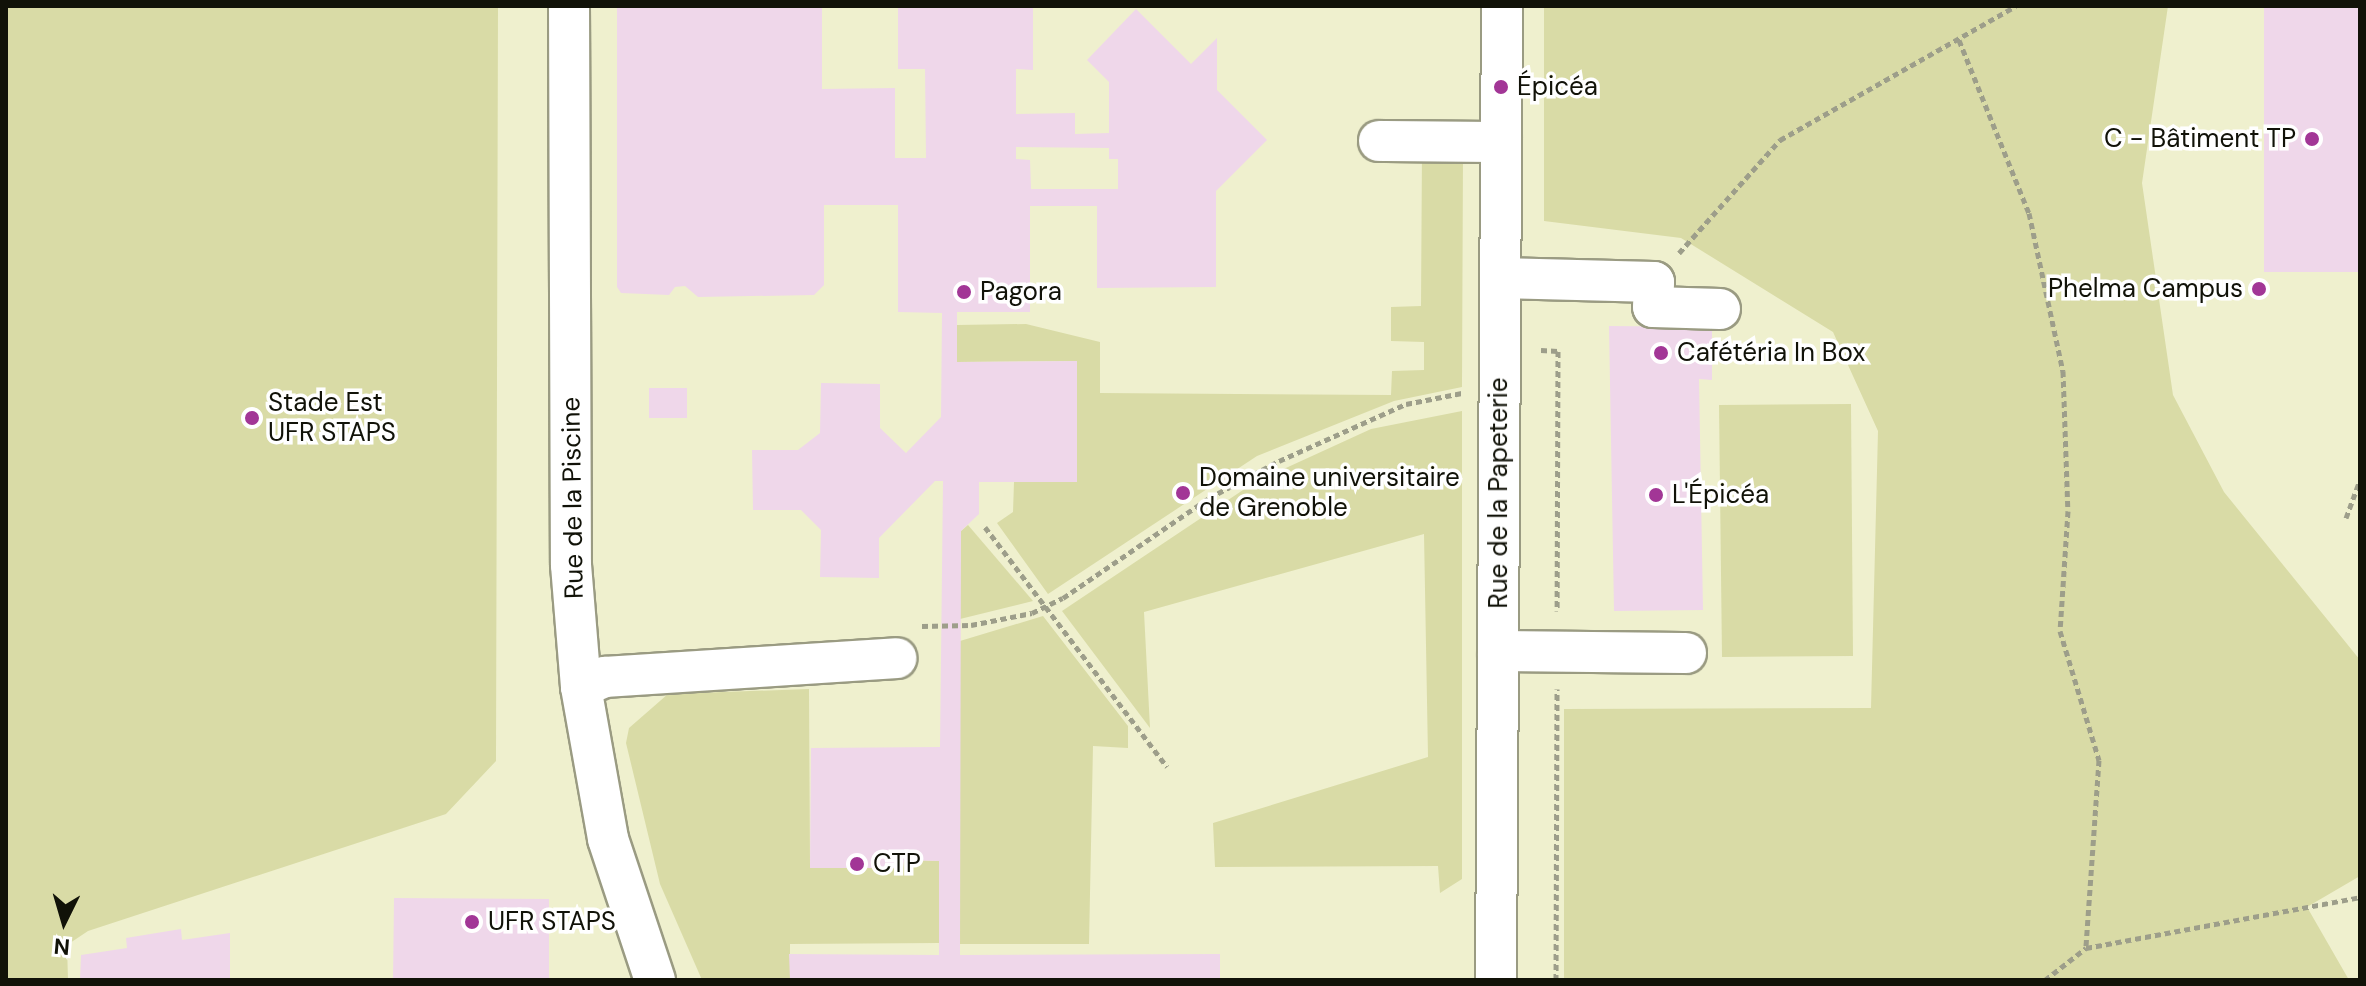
<!DOCTYPE html>
<html>
<head>
<meta charset="utf-8">
<style>
	body { margin:0 }
	#map { position:relative; width:2366px; height:986px; overflow:hidden; background:#fafbe0; font-family:"DM Sans",sans-serif }
	div>[style] { position:absolute }
	.built>* { inset:0; background:#eff0ce }
	.green>* { inset:0; background:#d9dba6 }
	.building>* { inset:0; background:#efd7ea }
	.path>* { height:5px; margin-top:-2.5px; transform-origin:0; background:repeating-linear-gradient(90deg,#9d9e8a 0 6px,transparent 0 10px) }
	.roads { filter:drop-shadow(2px 0 #9a9b82) drop-shadow(-2px 0 #9a9b82) drop-shadow(0 2px #9a9b82) drop-shadow(0 -2px #9a9b82) }
	.minor>* { height:40px; margin:-20px; padding:0 20px; transform-origin:20px; border-radius:20px; background:#fff }
	.dots>* { width:22px; height:22px; translate:-50% -50%; box-sizing:border-box; border:4px solid #fff; border-radius:50% }
	span { translate:-50% -50%; white-space:nowrap; text-align:center; line-height:1.15; -webkit-text-stroke:7px #fff; paint-order:stroke }
	.poi-label { font-size:26px; color:#111208 }
	.left { translate:0 -50%; text-align:left }
	.right { translate:-100% -50%; text-align:right }
	.street-label { font-size:26px; color:#111208 }
	.frame { position:absolute; inset:0; border:8px solid #111208; pointer-events:none }
	.north { position:absolute; left:24px; top:882px; width:80px; height:80px; -webkit-text-stroke:6px #fff; paint-order:stroke; rotate:185deg; font-size:22px; font-weight:700; line-height:32px; text-align:center; color:#111208 }
	.north::after { content:''; display:block; margin:auto; width:28px; height:36px; background:#111208; clip-path:polygon(50% 0,100% 100%,50% 72%,0 100%) }
</style>
</head>
<body>
<div id="map">
	<div class="built">
		<div style="clip-path:polygon(6px 6px,2360px 6px,2360px 980px,6px 980px)"></div>
	</div>
	<div class="green">
		<div style="clip-path:polygon(6px 6px,498px 6px,496px 761px,446px 814px,88px 931px,67px 945px,68px 980px,6px 980px)"></div>
		<div style="clip-path:polygon(1544px 6px,2168px 6px,2142px 183px,2173px 395px,2224px 492px,2360px 660px,2360px 876px,2307px 907px,2349px 980px,1564px 980px,1564px 709px,1871px 708px,1878px 431px,1833px 332px,1681px 238px,1544px 221px)"></div>
		<div style="clip-path:polygon(1422px 149px,1463px 155px,1462px 387px,1394px 401px,1257px 456px,1048px 594px,997px 523px,1013px 512px,1014px 482px,1076px 482px,1077px 361px,957px 362px,957px 325px,1026px 324px,1100px 342px,1100px 393px,1391px 395px,1392px 371px,1424px 370px,1424px 342px,1391px 341px,1391px 307px,1421px 306px)"></div>
		<div style="clip-path:polygon(1851px 404px,1853px 656px,1722px 657px,1719px 405px)"></div>
		<div style="clip-path:polygon(1462px 411px,1462px 879px,1440px 893px,1438px 866px,1215px 867px,1213px 823px,1428px 757px,1424px 534px,1144px 612px,1150px 728px,1062px 611px,1255px 482px,1371px 429px)"></div>
		<div style="clip-path:polygon(968px 525px,1033px 601px,960px 619px,961px 531px)"></div>
		<div style="clip-path:polygon(1043px 616px,1128px 726px,1128px 748px,1093px 746px,1089px 944px,960px 944px,960px 641px)"></div>
		<div style="clip-path:polygon(809px 689px,810px 868px,903px 868px,904px 860px,939px 861px,939px 943px,790px 944px,790px 980px,702px 980px,660px 884px,626px 743px,629px 728px,668px 694px)"></div>
	</div>
	<div class="building">
		<div style="clip-path:polygon(evenodd,617px 6px,822px 6px,822px 89px,895px 88px,895px 158px,926px 158px,925px 69px,898px 69px,898px 6px,1033px 6px,1033px 70px,1016px 69px,1016px 114px,1075px 113px,1075px 134px,1109px 133px,1109px 82px,1087px 60px,1136px 9px,1191px 64px,1217px 38px,1217px 90px,1267px 140px,1216px 191px,1216px 287px,1097px 288px,1097px 206px,1030px 206px,1030px 312px,957px 312px,957px 362px,1077px 361px,1077px 482px,979px 482px,979px 514px,961px 531px,960px 955px,1220px 954px,1220px 980px,790px 980px,789px 954px,939px 955px,939px 861px,904px 860px,903px 868px,810px 868px,811px 748px,940px 747px,943px 481px,935px 481px,879px 538px,879px 578px,820px 577px,821px 530px,801px 510px,753px 510px,752px 450px,798px 450px,820px 433px,821px 383px,880px 384px,880px 428px,906px 453px,941px 417px,942px 313px,898px 312px,898px 205px,824px 205px,824px 285px,814px 295px,698px 297px,685px 286px,675px 287px,669px 295px,621px 293px,617px 287px,617px 6px,1016px 147px,1109px 148px,1109px 159px,1118px 159px,1118px 189px,1031px 189px,1030px 160px,1016px 159px,1016px 147px)"></div>
		<div style="clip-path:polygon(2264px 6px,2360px 6px,2360px 272px,2264px 272px)"></div>
		<div style="clip-path:polygon(1609px 326px,1712px 327px,1712px 380px,1699px 379px,1703px 610px,1614px 611px)"></div>
		<div style="clip-path:polygon(649px 388px,687px 388px,687px 418px,649px 418px)"></div>
		<div style="clip-path:polygon(394px 898px,549px 899px,549px 980px,393px 980px)"></div>
		<div style="clip-path:polygon(181px 929px,182px 940px,230px 933px,230px 980px,80px 980px,81px 955px,127px 948px,126px 938px)"></div>
	</div>
	<div class="path">
		<div style="left:1959px;top:40px;width:187px;rotate:68deg"></div>
		<div style="left:2029px;top:213px;width:162px;rotate:77.9deg"></div>
		<div style="left:2063px;top:371px;width:140px;rotate:88deg"></div>
		<div style="left:2068px;top:511px;width:120px;rotate:93.8deg"></div>
		<div style="left:2060px;top:631px;width:135px;rotate:73.2deg"></div>
		<div style="left:2099px;top:760px;width:188px;rotate:94deg"></div>
		<div style="left:2086px;top:948px;width:279px;rotate:-10.5deg"></div>
		<div style="left:1679px;top:253px;width:152px;rotate:-48.2deg"></div>
		<div style="left:1780px;top:140px;width:271px;rotate:-29.6deg"></div>
		<div style="left:1541px;top:350px;width:17px;rotate:3deg"></div>
		<div style="left:1558px;top:351px;width:260px;rotate:90.2deg"></div>
		<div style="left:2346px;top:518px;width:40px;rotate:-69.8deg"></div>
		<div style="left:985px;top:527px;width:301px;rotate:52.8deg"></div>
		<div style="left:922px;top:626px;width:49px;rotate:-1.2deg"></div>
		<div style="left:971px;top:625px;width:62px;rotate:-11.1deg"></div>
		<div style="left:1032px;top:613px;width:34px;rotate:-26deg"></div>
		<div style="left:1063px;top:598px;width:177px;rotate:-34.4deg"></div>
		<div style="left:1209px;top:498px;width:79px;rotate:-27.9deg"></div>
		<div style="left:1279px;top:461px;width:139px;rotate:-24.2deg"></div>
		<div style="left:1406px;top:404px;width:57px;rotate:-11.1deg"></div>
		<div style="left:1556px;top:980px;width:291px;rotate:-89.8deg"></div>
		<div style="left:2045px;top:980px;width:52px;rotate:-38deg"></div>
	</div>
	<div class="roads">
		<div class="minor">
			<div style="left:569px;top:6px;width:559px;rotate:89.8deg"></div>
			<div style="left:571px;top:565px;width:122px;rotate:85.3deg"></div>
			<div style="left:581px;top:687px;width:154px;rotate:79.9deg"></div>
			<div style="left:608px;top:839px;width:149px;rotate:71.6deg"></div>
			<div style="left:1379px;top:141px;width:122px;rotate:0.5deg"></div>
			<div style="left:1500px;top:278px;width:154px;rotate:1.5deg"></div>
			<div style="left:1654px;top:282px;width:25px;rotate:92deg"></div>
			<div style="left:1653px;top:307px;width:67px;rotate:1.7deg"></div>
			<div style="left:1498px;top:651px;width:188px;rotate:0.6deg"></div>
			<div style="left:581px;top:687px;width:26px;rotate:-23deg"></div>
			<div style="left:605px;top:677px;width:292px;rotate:-3.7deg"></div>
			<div style="left:1496px;top:980px;width:974px;rotate:-89.65deg"></div>
		</div>
	</div>
	<div class="dots">
		<div style="left:1501px;top:87px;background:#a23696"></div>
		<div style="left:2312px;top:139px;background:#a23696"></div>
		<div style="left:2259px;top:289px;background:#a23696"></div>
		<div style="left:964px;top:292px;background:#a23696"></div>
		<div style="left:1661px;top:353px;background:#a23696"></div>
		<div style="left:252px;top:418px;background:#a23696"></div>
		<div style="left:1183px;top:493px;background:#a23696"></div>
		<div style="left:1656px;top:495px;background:#a23696"></div>
		<div style="left:857px;top:864px;background:#a23696"></div>
		<div style="left:472px;top:922px;background:#a23696"></div>
	</div>
	<div class="poi-label">
		<span class="left" style="left:1517px;top:87px">Épicéa</span>
		<span class="right" style="left:2296px;top:139px">C - Bâtiment TP</span>
		<span class="right" style="left:2243px;top:289px">Phelma Campus</span>
		<span class="left" style="left:980px;top:292px">Pagora</span>
		<span class="left" style="left:1677px;top:353px">Cafétéria In Box</span>
		<span class="left" style="left:268px;top:418px">Stade Est<br>UFR STAPS</span>
		<span class="left" style="left:1199px;top:493px">Domaine universitaire<br>de Grenoble</span>
		<span class="left" style="left:1672px;top:495px">L'Épicéa</span>
		<span class="left" style="left:873px;top:864px">CTP</span>
		<span class="left" style="left:488px;top:922px">UFR STAPS</span>
	</div>
	<div class="street-label">
		<span style="left:1499px;top:493px;rotate:-90deg">Rue de la Papeterie</span>
		<span style="left:573px;top:498px;rotate:-91deg">Rue de la Piscine</span>
	</div>
	<div class="frame"></div>
	<div class="north">N</div>
</div>
</body>
</html>
